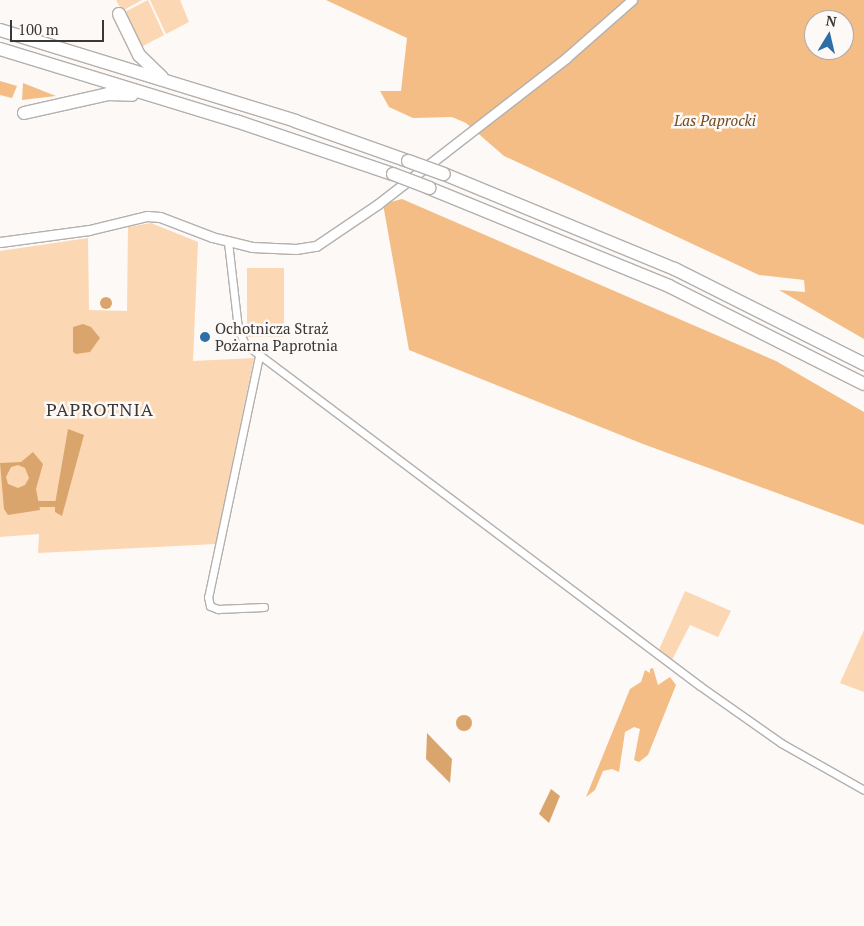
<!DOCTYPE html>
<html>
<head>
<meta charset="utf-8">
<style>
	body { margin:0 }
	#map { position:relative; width:864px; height:926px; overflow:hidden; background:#fcf9f6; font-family:"PT Serif",serif }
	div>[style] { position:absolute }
	.green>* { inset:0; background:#fcd7b3 }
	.forest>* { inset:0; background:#f4bd85 }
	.water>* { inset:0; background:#daa56d }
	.round { border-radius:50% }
	.canal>* { height:6px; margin:-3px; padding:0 3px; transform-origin:3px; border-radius:3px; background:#daa56d }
	.roads { filter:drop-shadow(1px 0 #b3b0ae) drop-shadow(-1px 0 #b3b0ae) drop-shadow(0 1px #b3b0ae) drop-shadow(0 -1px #b3b0ae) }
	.minor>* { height:7px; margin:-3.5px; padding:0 3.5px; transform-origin:3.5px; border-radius:3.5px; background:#fff }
	.tertiary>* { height:9px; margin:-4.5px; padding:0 4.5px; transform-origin:4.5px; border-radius:4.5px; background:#fff }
	.motorway>* { height:12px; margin:-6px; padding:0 6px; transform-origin:6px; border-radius:6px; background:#fff }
	.bridges { filter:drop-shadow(1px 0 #b3b0ae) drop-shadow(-1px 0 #b3b0ae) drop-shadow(0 1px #b3b0ae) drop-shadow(0 -1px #b3b0ae) }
	.motorway-bridge>* { height:12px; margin:-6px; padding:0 6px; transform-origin:6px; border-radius:6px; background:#fff }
	.dots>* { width:14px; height:14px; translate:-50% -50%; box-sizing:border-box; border:2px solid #fcf9f6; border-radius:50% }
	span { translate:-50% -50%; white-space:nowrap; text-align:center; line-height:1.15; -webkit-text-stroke:5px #fcf9f6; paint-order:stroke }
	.park-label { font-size:15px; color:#704b22; font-style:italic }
	.poi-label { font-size:15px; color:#393837 }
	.left { translate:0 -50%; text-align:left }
	.quarter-label { font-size:18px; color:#393837; letter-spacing:1px }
	.north { position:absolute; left:804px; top:10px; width:50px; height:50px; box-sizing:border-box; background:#fcf9f6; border:1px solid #aeacaa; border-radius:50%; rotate:9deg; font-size:14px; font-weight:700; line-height:20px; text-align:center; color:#393837 }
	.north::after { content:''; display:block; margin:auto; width:18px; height:22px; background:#2d6fa5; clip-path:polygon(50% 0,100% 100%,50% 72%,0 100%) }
	.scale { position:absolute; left:10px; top:20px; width:94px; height:22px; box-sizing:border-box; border:2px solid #393837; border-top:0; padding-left:6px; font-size:15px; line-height:18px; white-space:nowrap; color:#393837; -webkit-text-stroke:4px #fcf9f6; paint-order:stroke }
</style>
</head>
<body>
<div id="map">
	<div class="green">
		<div style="clip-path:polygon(116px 0,142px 0,122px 11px)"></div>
		<div style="clip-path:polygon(148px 0,164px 35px,141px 47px,123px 13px)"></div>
		<div style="clip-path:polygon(150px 0,180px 0,189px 22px,166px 34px)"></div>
		<div style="clip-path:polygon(151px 223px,198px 242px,193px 361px,254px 358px,216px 544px,38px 553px,39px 534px,0 537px,0 251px,88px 238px,89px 310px,127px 311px,128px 227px)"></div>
		<div style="clip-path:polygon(247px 268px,284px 268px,284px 337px,247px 337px)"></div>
		<div style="clip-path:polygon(685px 591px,731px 611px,718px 637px,690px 625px,671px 662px,658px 652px)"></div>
		<div style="clip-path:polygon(864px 630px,864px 692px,840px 683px)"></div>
	</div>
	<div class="forest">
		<div style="clip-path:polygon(evenodd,326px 0,864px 0,864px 339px,779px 290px,805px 292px,804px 280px,759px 275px,504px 156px,466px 123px,452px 117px,413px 118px,389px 107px,380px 91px,401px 91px,407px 38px,326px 0,814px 20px,844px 20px,844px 50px,814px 50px,814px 20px)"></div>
		<div style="clip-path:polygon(0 81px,17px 86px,12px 98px,0 95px)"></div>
		<div style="clip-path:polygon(23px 83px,56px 96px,22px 100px)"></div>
		<div style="clip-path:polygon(402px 199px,776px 361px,864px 412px,864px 525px,643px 444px,409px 350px,383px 204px)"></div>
		<div style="clip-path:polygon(653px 668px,658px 685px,670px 677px,676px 685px,648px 755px,639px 762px,634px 760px,640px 729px,634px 727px,625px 732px,619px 772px,612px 769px,603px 771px,595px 790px,586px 797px,630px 689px,641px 682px,645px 670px,650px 673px,650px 669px)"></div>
	</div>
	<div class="water">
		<div class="round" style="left:100px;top:297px;width:12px;height:12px"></div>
		<div style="clip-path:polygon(83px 324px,91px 327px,100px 338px,90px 352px,76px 354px,73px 352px,73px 327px)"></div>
		<div style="clip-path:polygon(68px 429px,84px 435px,62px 516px,55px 512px,55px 504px)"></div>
		<div style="clip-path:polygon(evenodd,33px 452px,43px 464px,36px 489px,40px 510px,8px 515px,4px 509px,0 463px,21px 462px,33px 452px,18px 465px,25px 468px,29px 478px,25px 485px,18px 488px,8px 484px,6px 477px,11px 467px,18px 465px)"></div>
		<div class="round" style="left:456px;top:715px;width:16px;height:16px"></div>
		<div style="clip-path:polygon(427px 733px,452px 759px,450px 783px,426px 759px)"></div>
		<div style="clip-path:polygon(551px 789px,560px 796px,549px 823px,539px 814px)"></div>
	</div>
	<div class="canal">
		<div style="left:37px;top:504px;width:18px"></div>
	</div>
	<div class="roads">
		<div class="minor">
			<div style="left:228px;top:242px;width:88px;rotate:83.4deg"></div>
			<div style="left:238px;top:329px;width:17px;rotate:65deg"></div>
			<div style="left:245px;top:344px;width:569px;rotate:36.93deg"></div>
			<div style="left:700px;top:686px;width:99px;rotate:35.1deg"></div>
			<div style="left:781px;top:743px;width:95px;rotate:29.5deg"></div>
			<div style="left:259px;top:356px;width:246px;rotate:101.9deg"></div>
			<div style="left:208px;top:597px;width:9px;rotate:77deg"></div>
			<div style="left:210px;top:606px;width:9px;rotate:21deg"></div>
			<div style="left:218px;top:609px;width:46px;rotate:-2.5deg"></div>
		</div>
		<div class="tertiary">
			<div style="left:0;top:242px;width:90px;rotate:-7.7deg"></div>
			<div style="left:89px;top:230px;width:60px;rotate:-13.6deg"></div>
			<div style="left:147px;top:216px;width:13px;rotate:4deg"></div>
			<div style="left:160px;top:217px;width:56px;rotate:21deg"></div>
			<div style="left:212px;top:237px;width:41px;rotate:14deg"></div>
			<div style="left:252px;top:247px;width:44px;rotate:2.6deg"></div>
			<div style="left:296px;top:249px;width:20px;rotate:-9deg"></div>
			<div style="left:316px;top:246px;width:75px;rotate:-34.1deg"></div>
			<div style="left:378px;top:204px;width:238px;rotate:-37.8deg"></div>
			<div style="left:566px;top:58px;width:88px;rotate:-41.3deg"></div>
		</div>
		<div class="motorway">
			<div style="left:119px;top:14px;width:46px;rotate:64deg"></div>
			<div style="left:139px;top:55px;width:32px;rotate:44deg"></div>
			<div style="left:0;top:30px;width:309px;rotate:17.1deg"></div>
			<div style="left:295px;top:121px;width:120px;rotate:19.5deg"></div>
			<div style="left:0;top:49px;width:247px;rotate:17deg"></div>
			<div style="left:236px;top:121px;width:166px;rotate:18.7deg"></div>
			<div style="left:24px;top:113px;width:86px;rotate:-12.7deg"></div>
			<div style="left:108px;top:94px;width:24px;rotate:2deg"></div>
			<div style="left:444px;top:174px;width:250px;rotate:22.4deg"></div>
			<div style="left:675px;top:269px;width:212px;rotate:26.7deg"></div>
			<div style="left:429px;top:188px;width:259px;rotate:22.2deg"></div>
			<div style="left:669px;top:286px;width:218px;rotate:26.7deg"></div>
		</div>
	</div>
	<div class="bridges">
		<div class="motorway-bridge">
			<div style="left:408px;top:161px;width:38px;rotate:20deg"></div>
			<div style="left:393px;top:174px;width:39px;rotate:21deg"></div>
		</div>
	</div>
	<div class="dots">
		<div style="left:205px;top:337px;background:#2d6fa5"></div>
	</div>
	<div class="park-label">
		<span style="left:715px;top:121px">Las Paprocki</span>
	</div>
	<div class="poi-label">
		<span class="left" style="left:215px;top:337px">Ochotnicza Straż<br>Pożarna Paprotnia</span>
	</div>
	<div class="quarter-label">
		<span style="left:100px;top:409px">PAPROTNIA</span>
	</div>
	<div class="north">N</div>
	<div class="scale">100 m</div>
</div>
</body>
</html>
